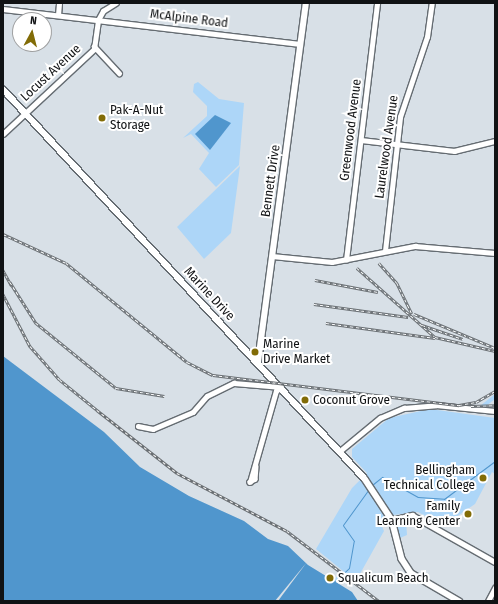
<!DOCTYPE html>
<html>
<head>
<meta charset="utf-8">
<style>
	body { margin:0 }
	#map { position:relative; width:498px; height:604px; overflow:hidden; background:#d8e0e7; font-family:"Fira Sans Condensed",sans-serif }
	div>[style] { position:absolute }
	.green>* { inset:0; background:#add6f8 }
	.water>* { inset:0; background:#5096cd }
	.pier>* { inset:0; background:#d8e0e7 }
	.stream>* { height:1px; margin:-0.5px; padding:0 0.5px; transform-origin:0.5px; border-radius:0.5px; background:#5096cd }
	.roads { filter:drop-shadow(1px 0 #656c72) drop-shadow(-1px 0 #656c72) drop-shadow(0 1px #656c72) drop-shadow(0 -1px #656c72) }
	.minor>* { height:4.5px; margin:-2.25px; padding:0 2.25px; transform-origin:2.25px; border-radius:2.25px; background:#fff }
	.major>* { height:5.5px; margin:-2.75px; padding:0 2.75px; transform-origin:2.75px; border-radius:2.75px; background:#fff }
	.rail>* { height:2.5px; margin-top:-1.25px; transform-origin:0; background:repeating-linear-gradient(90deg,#fff 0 3px,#6a6f73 0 6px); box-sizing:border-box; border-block:1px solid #6a6f73 }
	.dots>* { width:11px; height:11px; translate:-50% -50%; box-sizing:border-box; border:2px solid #fff; border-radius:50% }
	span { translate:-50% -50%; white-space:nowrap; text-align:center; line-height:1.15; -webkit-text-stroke:4px #fff; paint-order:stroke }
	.street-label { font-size:13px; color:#101214 }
	.poi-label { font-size:13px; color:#101214 }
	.left { translate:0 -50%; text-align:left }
	.right { translate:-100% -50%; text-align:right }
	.frame { position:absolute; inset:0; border:4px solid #101214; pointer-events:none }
	.north { position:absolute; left:12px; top:12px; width:40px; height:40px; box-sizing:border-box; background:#fff; border:1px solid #9fa0a1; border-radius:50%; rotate:7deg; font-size:11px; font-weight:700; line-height:16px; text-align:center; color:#101214 }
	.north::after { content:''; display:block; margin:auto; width:14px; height:18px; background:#826c07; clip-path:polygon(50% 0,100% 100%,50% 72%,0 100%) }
</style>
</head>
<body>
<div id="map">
	<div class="green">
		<div style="clip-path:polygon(198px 82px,219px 99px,244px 103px,239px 165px,216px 187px,199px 169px,209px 153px,191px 134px,183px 138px,207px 116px,207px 106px,193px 92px,194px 84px)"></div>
		<div style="clip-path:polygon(240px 166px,231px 233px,204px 259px,177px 227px)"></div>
		<div style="clip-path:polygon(495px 394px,495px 399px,485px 407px,480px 406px)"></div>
		<div style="clip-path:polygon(430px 409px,495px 418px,495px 474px,492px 472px,475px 504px,443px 526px,418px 512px,393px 515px,380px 498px,390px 521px,381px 524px,384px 531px,356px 581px,348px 575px,340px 583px,333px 580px,343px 571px,316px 549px,352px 488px,367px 473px,352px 457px,352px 449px,389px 418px)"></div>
		<div style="clip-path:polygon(406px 519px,407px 535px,400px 538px,396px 522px)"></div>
	</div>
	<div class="water">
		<div style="clip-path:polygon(215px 115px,231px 123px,210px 150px,195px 134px)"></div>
		<div style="clip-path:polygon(3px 356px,104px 432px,140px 467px,189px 496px,244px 521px,268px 539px,288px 546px,308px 565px,352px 592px,358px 601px,3px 601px)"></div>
	</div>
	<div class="pier">
		<div style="clip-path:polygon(307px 562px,278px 601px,275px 601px)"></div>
	</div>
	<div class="stream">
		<div style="left:372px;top:485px;width:13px;rotate:-39deg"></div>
		<div style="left:382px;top:477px;width:41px;rotate:29.1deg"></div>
		<div style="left:418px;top:497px;width:26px;rotate:4deg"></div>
		<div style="left:444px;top:499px;width:64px;rotate:-36.7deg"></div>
		<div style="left:335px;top:581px;width:19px;rotate:-43deg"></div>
		<div style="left:349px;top:568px;width:27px;rotate:-80deg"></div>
		<div style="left:354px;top:541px;width:19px;rotate:-125deg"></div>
		<div style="left:343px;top:525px;width:44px;rotate:-54.2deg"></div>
	</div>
	<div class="roads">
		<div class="minor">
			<div style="left:3px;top:9px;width:299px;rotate:6.7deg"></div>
			<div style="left:58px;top:15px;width:12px;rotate:-85deg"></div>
			<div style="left:94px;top:46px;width:37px;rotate:47deg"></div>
			<div style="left:3px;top:134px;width:125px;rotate:-43deg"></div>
			<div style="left:94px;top:49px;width:29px;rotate:-82deg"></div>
			<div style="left:98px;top:20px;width:10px;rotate:-61deg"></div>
			<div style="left:103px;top:11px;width:15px;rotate:-32deg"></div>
			<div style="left:361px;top:140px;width:94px;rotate:6.7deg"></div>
			<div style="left:454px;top:151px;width:42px;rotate:-13.7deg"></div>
			<div style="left:385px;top:251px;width:135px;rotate:-83.6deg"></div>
			<div style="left:400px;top:117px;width:84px;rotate:-71.4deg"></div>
			<div style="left:427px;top:37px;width:34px;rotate:-82deg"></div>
			<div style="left:272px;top:256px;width:60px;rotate:5.7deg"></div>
			<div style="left:332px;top:262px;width:85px;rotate:-10.9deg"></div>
			<div style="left:415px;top:246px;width:80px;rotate:5deg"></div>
			<div style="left:346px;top:260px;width:259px;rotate:-83.1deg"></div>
			<div style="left:138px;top:426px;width:15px;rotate:11deg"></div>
			<div style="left:153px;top:429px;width:43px;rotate:-23deg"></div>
			<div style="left:193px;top:412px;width:21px;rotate:-49deg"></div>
			<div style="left:207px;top:396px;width:30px;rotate:-26deg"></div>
			<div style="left:234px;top:383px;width:47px;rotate:4.9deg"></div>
			<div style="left:340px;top:451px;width:52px;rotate:-39.5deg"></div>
			<div style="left:380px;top:418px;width:26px;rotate:-23deg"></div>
			<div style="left:404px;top:408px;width:32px;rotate:-5deg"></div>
			<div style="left:436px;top:405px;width:59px;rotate:5.8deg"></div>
			<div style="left:256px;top:466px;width:13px;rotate:94deg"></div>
			<div style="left:255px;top:479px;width:6px;rotate:149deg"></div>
			<div style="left:250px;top:482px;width:95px;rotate:-74.1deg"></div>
			<div style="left:276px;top:391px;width:6px;rotate:-39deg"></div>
			<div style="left:392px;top:520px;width:21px;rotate:-14deg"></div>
			<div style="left:412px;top:515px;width:95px;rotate:29.5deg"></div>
			<div style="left:488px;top:601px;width:15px;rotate:-62deg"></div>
		</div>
		<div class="major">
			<div style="left:3px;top:89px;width:532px;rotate:47.13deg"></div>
			<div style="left:365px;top:479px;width:49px;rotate:56.6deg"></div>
			<div style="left:392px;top:520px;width:40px;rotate:75.6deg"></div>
			<div style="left:402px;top:559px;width:17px;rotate:57deg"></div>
			<div style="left:411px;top:573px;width:56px;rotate:30.3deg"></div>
			<div style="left:258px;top:362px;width:362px;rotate:-82.4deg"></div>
		</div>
	</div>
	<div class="rail">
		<div style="left:3px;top:234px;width:69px;rotate:24.7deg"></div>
		<div style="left:66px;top:263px;width:156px;rotate:39.3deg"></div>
		<div style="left:187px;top:362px;width:29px;rotate:27deg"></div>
		<div style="left:213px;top:375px;width:248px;rotate:7deg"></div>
		<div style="left:459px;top:405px;width:17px;rotate:-10deg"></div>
		<div style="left:476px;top:402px;width:22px;rotate:-30deg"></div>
		<div style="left:379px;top:263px;width:27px;rotate:48deg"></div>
		<div style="left:397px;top:283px;width:34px;rotate:64deg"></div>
		<div style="left:357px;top:268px;width:104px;rotate:41.5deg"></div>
		<div style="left:435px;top:337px;width:62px;rotate:13.1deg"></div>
		<div style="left:3px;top:270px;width:18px;rotate:61deg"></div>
		<div style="left:315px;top:280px;width:64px;rotate:10.8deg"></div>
		<div style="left:10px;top:282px;width:49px;rotate:57.6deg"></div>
		<div style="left:36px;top:323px;width:103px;rotate:39.1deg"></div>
		<div style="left:116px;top:388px;width:49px;rotate:9.5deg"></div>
		<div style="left:3px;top:294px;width:59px;rotate:62.6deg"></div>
		<div style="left:30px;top:346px;width:45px;rotate:48.6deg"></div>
		<div style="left:60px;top:380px;width:48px;rotate:39deg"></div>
		<div style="left:97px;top:410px;width:102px;rotate:38.2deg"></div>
		<div style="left:177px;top:473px;width:124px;rotate:27.8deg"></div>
		<div style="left:287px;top:531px;width:116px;rotate:37.3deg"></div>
		<div style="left:314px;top:304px;width:95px;rotate:7.9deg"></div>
		<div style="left:414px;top:314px;width:86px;rotate:22.7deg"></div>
		<div style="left:326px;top:323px;width:110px;rotate:7.8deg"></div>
		<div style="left:422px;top:325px;width:43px;rotate:18.9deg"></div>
		<div style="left:471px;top:406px;width:24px;rotate:-2deg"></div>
	</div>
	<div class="dots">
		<div style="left:102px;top:118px;background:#826c07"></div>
		<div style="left:255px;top:352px;background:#826c07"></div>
		<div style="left:305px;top:400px;background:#826c07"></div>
		<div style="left:483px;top:478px;background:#826c07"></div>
		<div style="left:468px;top:514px;background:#826c07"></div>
		<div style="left:330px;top:578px;background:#826c07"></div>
	</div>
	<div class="street-label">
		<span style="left:189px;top:19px;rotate:7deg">McAlpine Road</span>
		<span style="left:51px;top:73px;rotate:-43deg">Locust Avenue</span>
		<span style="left:351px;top:130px;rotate:-83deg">Greenwood Avenue</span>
		<span style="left:387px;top:147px;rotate:-82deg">Laurelwood Avenue</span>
		<span style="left:271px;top:181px;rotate:-82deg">Bennett Drive</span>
		<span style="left:209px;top:294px;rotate:47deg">Marine Drive</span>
	</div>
	<div class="poi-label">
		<span class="left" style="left:110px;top:118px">Pak-A-Nut<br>Storage</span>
		<span class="left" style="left:263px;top:352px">Marine<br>Drive Market</span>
		<span class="left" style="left:313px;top:400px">Coconut Grove</span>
		<span class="right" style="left:475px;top:478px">Bellingham<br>Technical College</span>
		<span class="right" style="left:460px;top:514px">Family<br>Learning Center</span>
		<span class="left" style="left:338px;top:578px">Squalicum Beach</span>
	</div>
	<div class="frame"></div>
	<div class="north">N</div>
</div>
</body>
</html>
